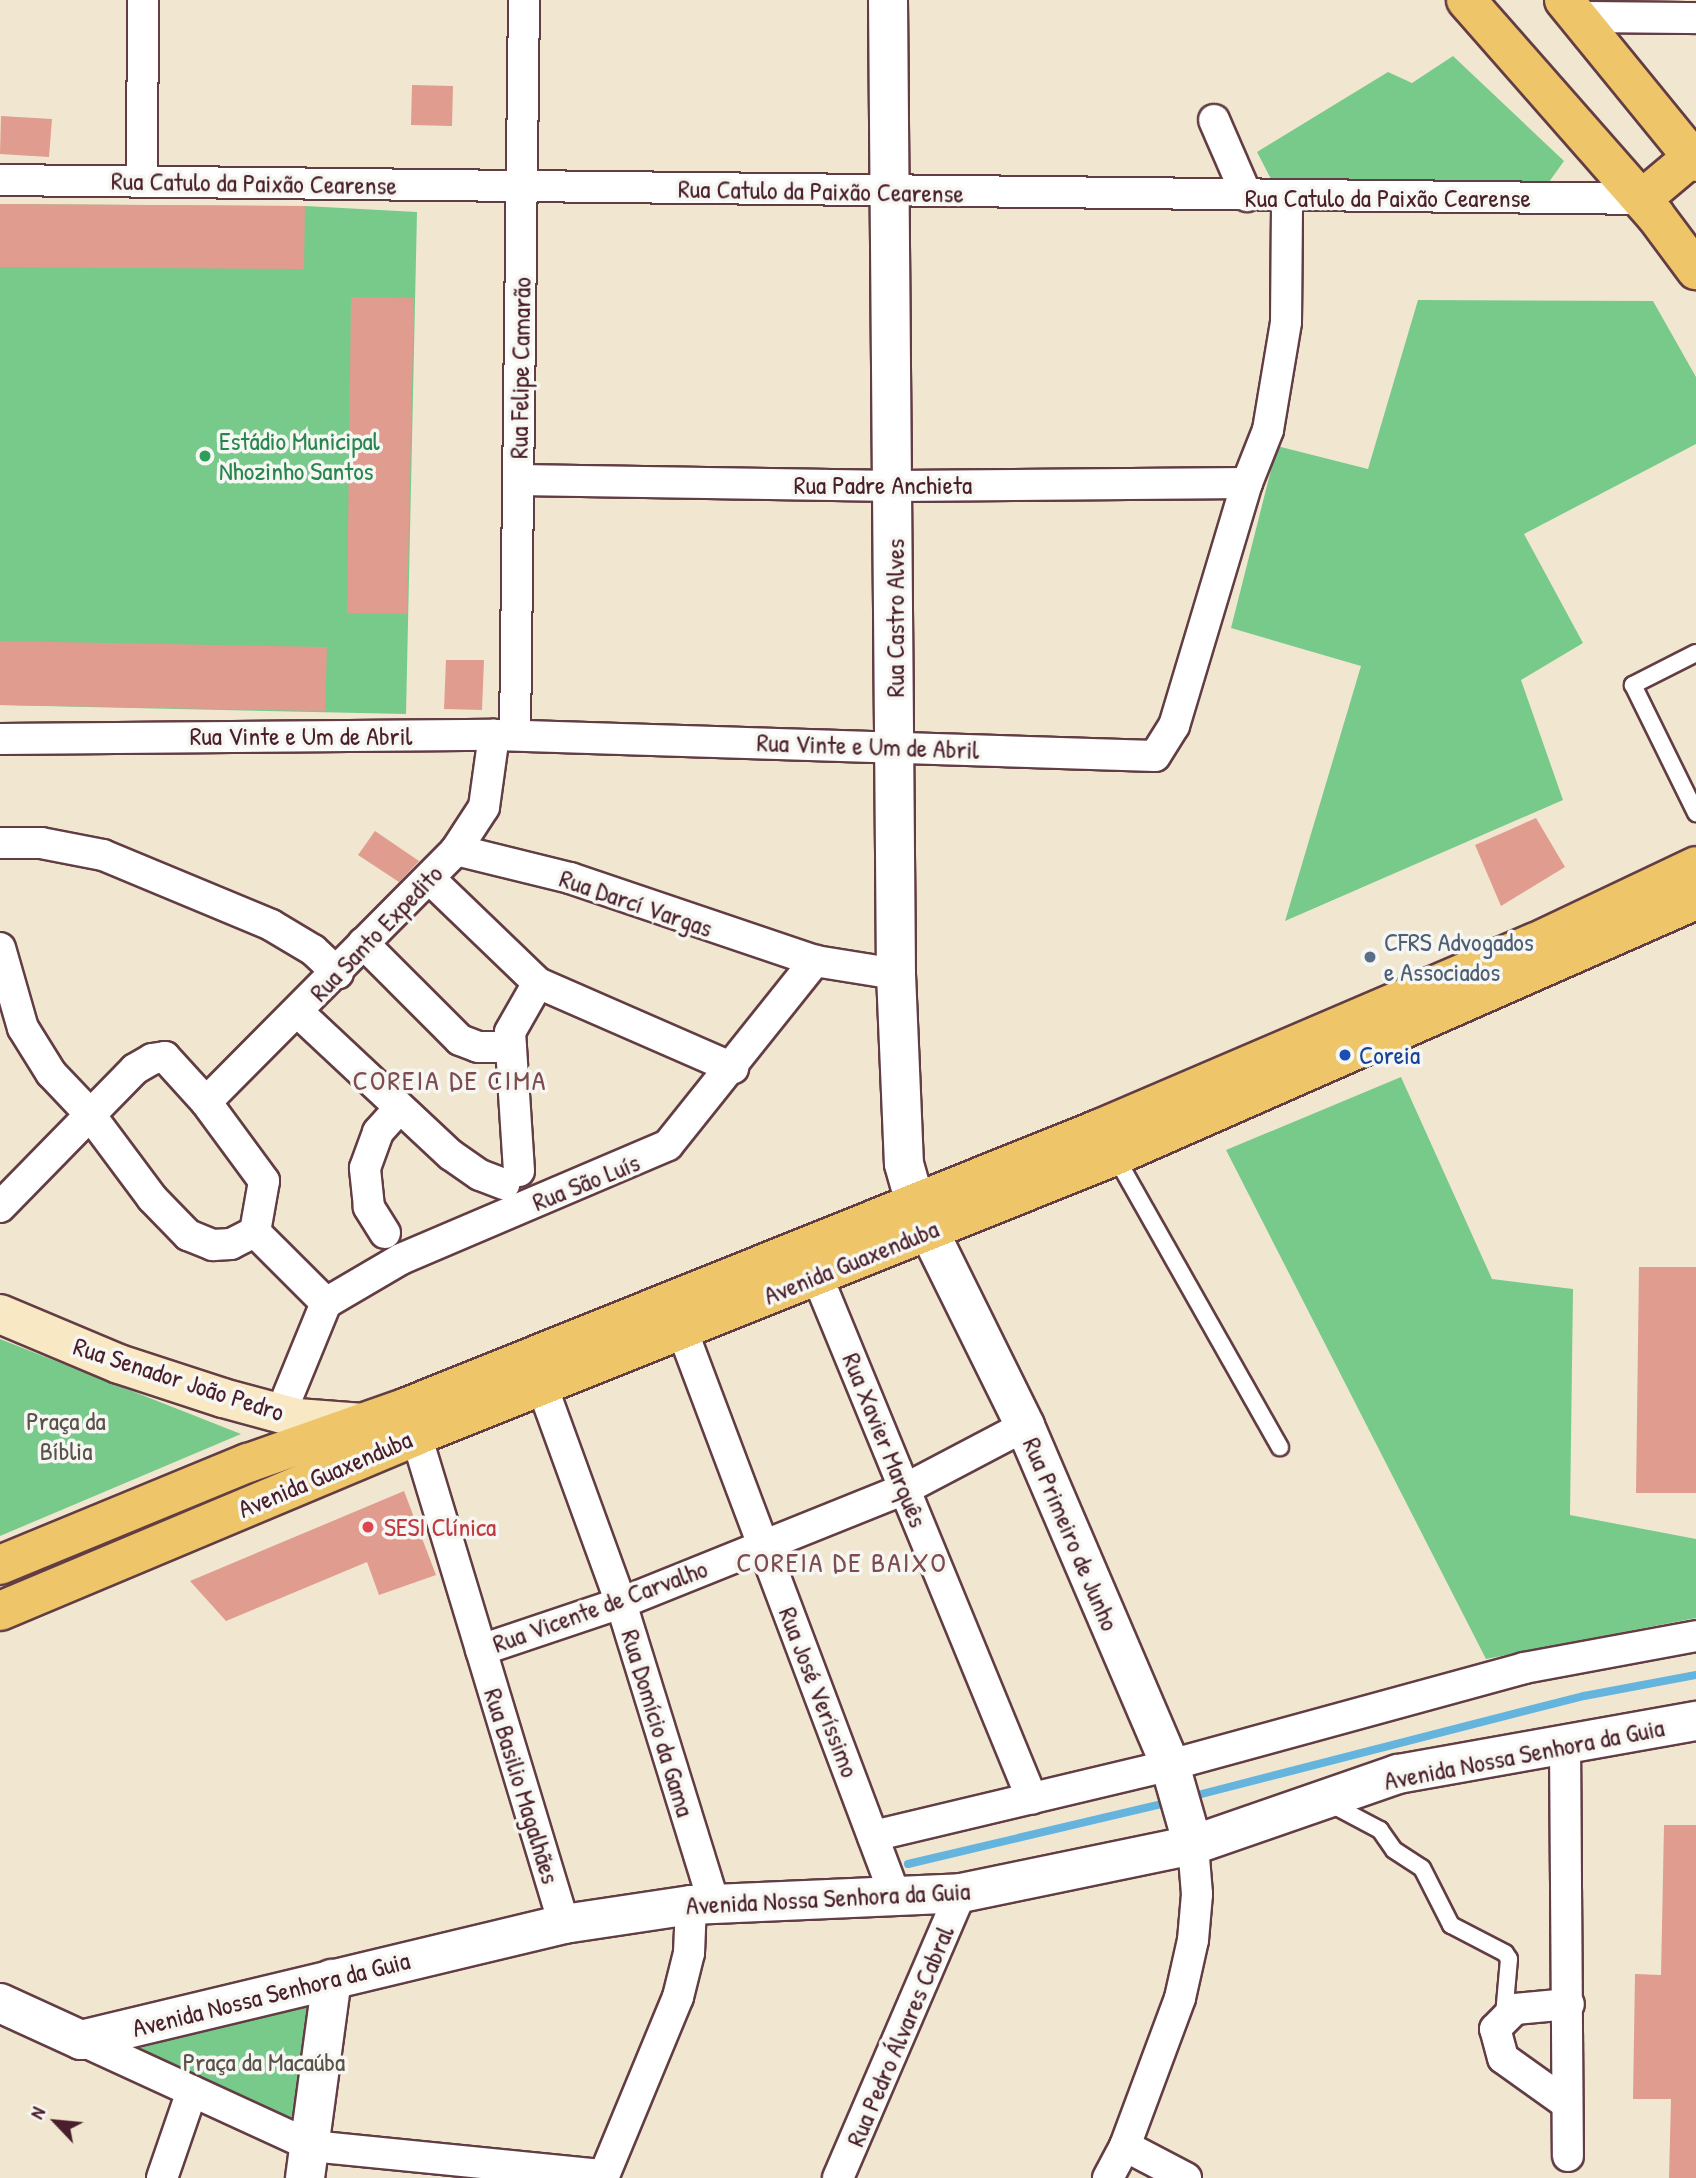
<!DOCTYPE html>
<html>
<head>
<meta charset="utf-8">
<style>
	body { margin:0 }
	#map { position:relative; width:1696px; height:2178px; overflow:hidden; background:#f1e7d1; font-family:"Patrick Hand",sans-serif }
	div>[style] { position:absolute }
	.green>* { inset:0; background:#78ca8b }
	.stream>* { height:8px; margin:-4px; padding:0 4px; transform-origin:4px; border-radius:4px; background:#64b4de }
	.building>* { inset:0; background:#e09c8f }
	.roads { filter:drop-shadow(2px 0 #633d44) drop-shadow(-2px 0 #633d44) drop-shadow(0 2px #633d44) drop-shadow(0 -2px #633d44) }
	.service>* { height:16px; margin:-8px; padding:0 8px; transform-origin:8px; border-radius:8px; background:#fff }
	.minor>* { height:30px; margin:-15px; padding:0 15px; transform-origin:15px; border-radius:15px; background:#fff }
	.tertiary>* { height:38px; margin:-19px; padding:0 19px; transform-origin:19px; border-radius:19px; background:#fff }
	.secondary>* { height:38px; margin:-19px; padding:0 19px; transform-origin:19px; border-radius:19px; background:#f8e8c3 }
	.primary>* { height:38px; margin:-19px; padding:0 19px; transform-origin:19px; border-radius:19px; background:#eec569 }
	.dots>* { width:19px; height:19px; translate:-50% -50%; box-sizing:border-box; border:4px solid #f6f6f2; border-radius:50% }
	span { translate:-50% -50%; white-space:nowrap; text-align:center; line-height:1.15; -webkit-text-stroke:7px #f6f6f2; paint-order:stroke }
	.street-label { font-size:26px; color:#4a1f2b }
	.leisure-label { font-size:26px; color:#27864d }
	.left { translate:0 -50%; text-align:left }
	.service-label { font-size:26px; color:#4e5e75 }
	.transit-label { font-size:26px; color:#164399 }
	.park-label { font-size:26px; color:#585248 }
	.health-label { font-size:26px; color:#be3a42 }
	.neighbourhood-label { font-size:28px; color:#7e4b4e; letter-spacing:2px }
	.north { position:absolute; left:21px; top:2087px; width:70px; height:70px; -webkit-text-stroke:5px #f6f6f2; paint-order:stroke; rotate:296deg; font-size:19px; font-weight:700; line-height:28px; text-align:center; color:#4a1f2b }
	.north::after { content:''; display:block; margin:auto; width:24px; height:32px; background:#4a1f2b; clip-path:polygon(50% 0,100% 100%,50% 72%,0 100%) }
</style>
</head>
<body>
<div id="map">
	<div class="green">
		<div style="clip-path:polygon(1453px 56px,1564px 161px,1549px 182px,1273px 183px,1257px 152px,1388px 72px,1412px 83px)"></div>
		<div style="clip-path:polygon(0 204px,305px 206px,417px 212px,406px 714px,0 705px)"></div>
		<div style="clip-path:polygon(1418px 300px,1653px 301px,1696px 377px,1696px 444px,1524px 534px,1583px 643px,1521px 680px,1563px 800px,1285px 921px,1361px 666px,1231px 628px,1277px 446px,1368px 469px)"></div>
		<div style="clip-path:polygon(1401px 1077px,1492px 1279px,1573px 1289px,1570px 1515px,1696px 1539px,1696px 1618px,1486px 1659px,1226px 1150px)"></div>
		<div style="clip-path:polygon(0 1339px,241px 1434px,0 1536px)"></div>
		<div style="clip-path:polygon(318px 1998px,302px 2133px,133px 2050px)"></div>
	</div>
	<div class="stream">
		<div style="left:1190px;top:1797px;width:407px;rotate:-14.4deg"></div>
		<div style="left:1584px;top:1696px;width:114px;rotate:-10.6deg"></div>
		<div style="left:908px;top:1864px;width:270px;rotate:-13.3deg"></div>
	</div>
	<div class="building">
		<div style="clip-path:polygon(412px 85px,453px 86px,452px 126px,411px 125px)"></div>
		<div style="clip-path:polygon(1px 116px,52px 119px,49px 157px,0 154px)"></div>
		<div style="clip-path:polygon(0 204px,305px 206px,304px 269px,0 267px)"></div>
		<div style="clip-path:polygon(351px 297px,414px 298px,407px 614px,347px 613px)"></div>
		<div style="clip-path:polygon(0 641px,327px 647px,325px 711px,0 705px)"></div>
		<div style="clip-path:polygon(446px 660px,484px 660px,482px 710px,444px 709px)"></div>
		<div style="clip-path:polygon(1536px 818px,1565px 867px,1501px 906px,1475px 845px)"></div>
		<div style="clip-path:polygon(375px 831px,419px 861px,399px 882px,358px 855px)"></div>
		<div style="clip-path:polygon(1639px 1267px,1696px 1267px,1696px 1493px,1636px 1493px)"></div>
		<div style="clip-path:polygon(404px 1491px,436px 1575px,379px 1595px,367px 1562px,226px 1621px,190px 1581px)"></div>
		<div style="clip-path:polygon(1664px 1825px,1696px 1825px,1696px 2178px,1669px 2178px,1671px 2099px,1633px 2099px,1635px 1974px,1661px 1975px)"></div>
	</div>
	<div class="roads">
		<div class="service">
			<div style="left:1696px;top:653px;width:71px;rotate:153.1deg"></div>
			<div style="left:1633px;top:685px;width:143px;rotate:63.8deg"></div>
			<div style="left:1114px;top:1154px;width:337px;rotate:60.5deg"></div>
			<div style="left:1329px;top:1803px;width:58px;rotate:27.9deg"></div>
			<div style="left:1380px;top:1830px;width:24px;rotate:55deg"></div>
			<div style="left:1394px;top:1850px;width:33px;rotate:33deg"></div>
			<div style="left:1422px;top:1868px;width:64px;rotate:63deg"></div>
			<div style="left:1451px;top:1925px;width:61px;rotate:27.4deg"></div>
			<div style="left:1505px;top:1953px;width:7px;rotate:56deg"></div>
			<div style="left:1509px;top:1959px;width:56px;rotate:95.1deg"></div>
		</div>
		<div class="minor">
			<div style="left:1579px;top:17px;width:117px;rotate:0.5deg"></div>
			<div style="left:1214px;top:120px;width:83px;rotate:66.5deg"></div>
			<div style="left:0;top:180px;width:1642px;rotate:0.66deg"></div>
			<div style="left:142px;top:182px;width:182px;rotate:-89.7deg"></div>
			<div style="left:518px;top:480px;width:377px;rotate:0.9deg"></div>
			<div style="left:895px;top:486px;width:352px;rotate:-0.5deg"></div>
			<div style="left:515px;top:735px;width:735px;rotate:-89.3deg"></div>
			<div style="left:0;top:739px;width:494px;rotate:-0.5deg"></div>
			<div style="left:494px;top:735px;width:661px;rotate:1.82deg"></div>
			<div style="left:1155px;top:756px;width:36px;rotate:-58deg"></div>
			<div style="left:1174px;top:726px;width:254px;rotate:-73.3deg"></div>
			<div style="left:1247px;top:483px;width:57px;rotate:-68.4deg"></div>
			<div style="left:1268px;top:430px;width:109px;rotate:-80.5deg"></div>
			<div style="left:1286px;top:322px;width:125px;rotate:-89.5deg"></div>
			<div style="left:0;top:843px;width:41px"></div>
			<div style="left:41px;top:843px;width:63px;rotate:11deg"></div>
			<div style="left:103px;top:855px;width:182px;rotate:22.6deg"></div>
			<div style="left:271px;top:925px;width:49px;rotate:30.8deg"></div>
			<div style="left:313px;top:950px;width:34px;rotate:43deg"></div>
			<div style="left:456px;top:850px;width:117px;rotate:13.8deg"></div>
			<div style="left:570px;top:878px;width:259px;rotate:18.7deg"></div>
			<div style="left:430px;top:879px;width:150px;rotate:43.9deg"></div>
			<div style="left:538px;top:983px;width:213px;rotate:23.6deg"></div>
			<div style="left:363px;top:943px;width:137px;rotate:45deg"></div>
			<div style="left:460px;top:1040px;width:19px;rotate:21deg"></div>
			<div style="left:478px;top:1047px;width:33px"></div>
			<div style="left:0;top:948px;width:83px;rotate:74deg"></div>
			<div style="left:23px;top:1028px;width:53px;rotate:58.1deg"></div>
			<div style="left:51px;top:1073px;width:54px;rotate:46.5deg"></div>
			<div style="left:88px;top:1112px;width:107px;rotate:53.3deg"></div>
			<div style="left:152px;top:1198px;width:52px;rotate:45.8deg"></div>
			<div style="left:188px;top:1235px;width:27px;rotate:22deg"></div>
			<div style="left:213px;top:1245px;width:18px;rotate:-3deg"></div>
			<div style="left:231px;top:1244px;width:27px;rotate:-27deg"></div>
			<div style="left:255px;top:1232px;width:100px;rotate:45deg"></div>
			<div style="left:299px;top:1013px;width:208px;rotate:43.1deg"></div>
			<div style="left:451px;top:1155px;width:35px;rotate:35deg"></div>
			<div style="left:480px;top:1175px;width:26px;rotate:21deg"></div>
			<div style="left:206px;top:1102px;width:355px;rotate:-45.2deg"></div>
			<div style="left:456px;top:850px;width:51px;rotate:-56.9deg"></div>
			<div style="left:484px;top:807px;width:73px;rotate:-82.1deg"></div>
			<div style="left:519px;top:1171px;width:139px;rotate:-93.7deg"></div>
			<div style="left:510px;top:1032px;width:56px;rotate:-60.3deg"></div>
			<div style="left:0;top:1207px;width:193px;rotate:-45.6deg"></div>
			<div style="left:135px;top:1069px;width:20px;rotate:-30deg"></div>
			<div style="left:152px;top:1059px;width:13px;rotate:-9deg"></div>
			<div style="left:165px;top:1057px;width:61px;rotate:47.7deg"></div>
			<div style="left:206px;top:1102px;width:98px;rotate:53.7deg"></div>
			<div style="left:264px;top:1181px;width:52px;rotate:100deg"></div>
			<div style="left:385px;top:1233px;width:31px;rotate:-122deg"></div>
			<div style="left:369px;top:1207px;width:39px;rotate:-96deg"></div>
			<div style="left:365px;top:1168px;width:38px;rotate:-70deg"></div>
			<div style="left:378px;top:1132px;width:30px;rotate:-48deg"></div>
			<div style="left:817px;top:1276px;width:565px;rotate:67.65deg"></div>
			<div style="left:682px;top:1330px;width:607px;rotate:69.36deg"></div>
			<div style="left:542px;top:1386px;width:231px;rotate:70deg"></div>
			<div style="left:621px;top:1603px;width:315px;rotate:72.8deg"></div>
			<div style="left:280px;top:1415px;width:121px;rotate:-67.7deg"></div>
			<div style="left:326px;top:1303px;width:87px;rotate:-30.4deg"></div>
			<div style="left:401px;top:1259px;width:290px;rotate:-23.1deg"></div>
			<div style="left:668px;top:1145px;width:236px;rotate:-51.4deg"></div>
			<div style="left:815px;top:961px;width:82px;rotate:9.1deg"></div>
			<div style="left:410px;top:1415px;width:532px;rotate:73.17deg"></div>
			<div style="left:481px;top:1650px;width:148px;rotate:-18.6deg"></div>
			<div style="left:621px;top:1603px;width:306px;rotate:-21.9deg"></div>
			<div style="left:905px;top:1489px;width:136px;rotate:-27.7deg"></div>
			<div style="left:1565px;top:1741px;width:415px;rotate:89.6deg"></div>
			<div style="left:873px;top:1836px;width:305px;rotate:-13.4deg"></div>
			<div style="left:1170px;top:1765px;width:367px;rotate:-15.3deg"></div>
			<div style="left:1524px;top:1668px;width:175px;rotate:-10.5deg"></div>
			<div style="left:81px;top:2040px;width:253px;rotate:24.7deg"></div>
			<div style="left:311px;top:2146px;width:294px;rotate:5.7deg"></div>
			<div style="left:1566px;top:2103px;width:77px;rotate:-144.5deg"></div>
			<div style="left:1503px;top:2058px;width:30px;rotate:-105deg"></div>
			<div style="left:1495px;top:2029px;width:28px;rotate:-45deg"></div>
			<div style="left:1515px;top:2009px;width:54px;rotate:-5.3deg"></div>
			<div style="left:1125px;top:2146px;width:69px;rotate:27.7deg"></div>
			<div style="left:162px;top:2178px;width:92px;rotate:-71deg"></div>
			<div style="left:603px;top:2178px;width:196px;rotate:-67.5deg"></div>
			<div style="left:678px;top:1997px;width:45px;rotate:-76deg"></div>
			<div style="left:689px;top:1953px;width:48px;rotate:-87.6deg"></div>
			<div style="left:838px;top:2178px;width:310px;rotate:-66.7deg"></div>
			<div style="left:1108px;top:2178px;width:36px;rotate:-62deg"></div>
			<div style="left:1125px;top:2146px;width:158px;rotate:-69.6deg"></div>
			<div style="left:1180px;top:1998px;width:59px;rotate:-77.4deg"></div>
			<div style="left:1193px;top:1940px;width:46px;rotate:-85deg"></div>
			<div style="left:1197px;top:1894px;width:49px;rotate:-94.7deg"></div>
		</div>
		<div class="tertiary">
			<div style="left:888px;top:0;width:974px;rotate:89.53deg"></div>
			<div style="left:896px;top:974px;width:190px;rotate:87.6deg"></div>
			<div style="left:904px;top:1164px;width:41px;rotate:74.2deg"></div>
			<div style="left:915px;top:1203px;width:249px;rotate:63.7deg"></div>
			<div style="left:1025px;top:1426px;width:369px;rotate:66.8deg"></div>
			<div style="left:1170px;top:1765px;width:83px;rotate:74deg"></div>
			<div style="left:0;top:2003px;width:89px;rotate:24.6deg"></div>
			<div style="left:81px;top:2040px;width:497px;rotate:-13.5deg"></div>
			<div style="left:564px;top:1924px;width:128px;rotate:-8.5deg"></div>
			<div style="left:691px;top:1905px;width:270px;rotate:-2.5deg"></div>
			<div style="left:961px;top:1893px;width:237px;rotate:-11.7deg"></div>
			<div style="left:1193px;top:1845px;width:217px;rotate:-19.1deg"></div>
			<div style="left:1398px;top:1774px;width:303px;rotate:-10.1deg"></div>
			<div style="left:305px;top:2178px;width:201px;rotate:-82.3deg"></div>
		</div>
		<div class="secondary">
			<div style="left:0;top:1314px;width:129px;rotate:22.8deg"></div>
			<div style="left:119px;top:1364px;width:109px;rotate:18.1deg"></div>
			<div style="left:223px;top:1398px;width:77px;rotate:15.1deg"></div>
			<div style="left:297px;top:1418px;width:66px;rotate:4.3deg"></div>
		</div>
		<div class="primary">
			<div style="left:1466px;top:0;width:286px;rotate:48.7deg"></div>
			<div style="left:1655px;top:215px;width:69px;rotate:53.3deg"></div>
			<div style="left:1564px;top:0;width:209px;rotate:50.8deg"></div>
			<div style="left:1642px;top:199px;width:65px;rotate:-40deg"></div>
			<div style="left:0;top:1565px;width:268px;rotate:-22.4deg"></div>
			<div style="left:248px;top:1463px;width:169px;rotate:-19.4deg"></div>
			<div style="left:407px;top:1407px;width:746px;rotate:-21.89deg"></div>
			<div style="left:1099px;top:1129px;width:473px;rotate:-23.2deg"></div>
			<div style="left:1534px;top:943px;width:179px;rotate:-25.4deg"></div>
			<div style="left:0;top:1611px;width:451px;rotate:-22.8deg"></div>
			<div style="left:416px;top:1436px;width:753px;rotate:-21.83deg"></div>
			<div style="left:1115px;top:1156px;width:635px;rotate:-23.78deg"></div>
		</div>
	</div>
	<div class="dots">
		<div style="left:205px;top:456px;background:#2e9e5b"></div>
		<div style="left:1370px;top:957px;background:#5c6f8a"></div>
		<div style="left:1345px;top:1055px;background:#1a4fb4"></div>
		<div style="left:368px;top:1527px;background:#e0444e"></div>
	</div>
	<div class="street-label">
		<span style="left:254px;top:183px;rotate:1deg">Rua Catulo da Paixão Cearense</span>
		<span style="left:821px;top:191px;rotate:1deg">Rua Catulo da Paixão Cearense</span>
		<span style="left:1388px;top:198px">Rua Catulo da Paixão Cearense</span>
		<span style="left:520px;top:368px;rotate:-89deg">Rua Felipe Camarão</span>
		<span style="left:883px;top:485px">Rua Padre Anchieta</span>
		<span style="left:895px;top:618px;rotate:-90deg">Rua Castro Alves</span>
		<span style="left:301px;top:736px">Rua Vinte e Um de Abril</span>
		<span style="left:868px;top:746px;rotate:2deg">Rua Vinte e Um de Abril</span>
		<span style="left:636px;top:903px;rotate:19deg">Rua Darcí Vargas</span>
		<span style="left:376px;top:933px;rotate:-46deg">Rua Santo Expedito</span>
		<span style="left:586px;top:1182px;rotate:-22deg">Rua São Luís</span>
		<span style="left:851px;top:1262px;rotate:-22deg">Avenida Guaxenduba</span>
		<span style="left:179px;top:1379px;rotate:18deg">Rua Senador João Pedro</span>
		<span style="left:885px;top:1440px;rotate:68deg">Rua Xavier Marquês</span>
		<span style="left:325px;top:1474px;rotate:-23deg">Avenida Guaxenduba</span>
		<span style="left:1071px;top:1534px;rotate:67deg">Rua Primeiro de Junho</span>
		<span style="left:600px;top:1606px;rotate:-20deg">Rua Vicente de Carvalho</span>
		<span style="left:819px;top:1692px;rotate:69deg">Rua José Veríssimo</span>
		<span style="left:658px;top:1723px;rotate:73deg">Rua Domício da Gama</span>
		<span style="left:1524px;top:1754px;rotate:-11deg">Avenida Nossa Senhora da Guia</span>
		<span style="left:522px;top:1786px;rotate:73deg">Rua Basilio Magalhães</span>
		<span style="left:828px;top:1898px;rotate:-3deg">Avenida Nossa Senhora da Guia</span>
		<span style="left:271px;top:1994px;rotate:-14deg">Avenida Nossa Senhora da Guia</span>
		<span style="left:900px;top:2036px;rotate:-67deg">Rua Pedro Álvares Cabral</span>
	</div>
	<div class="leisure-label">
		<span class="left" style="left:219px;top:456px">Estádio Municipal<br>Nhozinho Santos</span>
	</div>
	<div class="service-label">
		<span class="left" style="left:1384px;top:957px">CFRS Advogados<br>e Associados</span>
	</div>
	<div class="transit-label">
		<span class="left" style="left:1359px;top:1055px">Coreia</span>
	</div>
	<div class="park-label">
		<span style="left:66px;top:1436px">Praça da<br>Bíblia</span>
		<span style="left:264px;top:2062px">Praça da Macaúba</span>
	</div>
	<div class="health-label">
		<span class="left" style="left:384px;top:1527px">SESI Clínica</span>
	</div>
	<div class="neighbourhood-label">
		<span style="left:450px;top:1080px">COREIA DE CIMA</span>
		<span style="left:842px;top:1562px">COREIA DE BAIXO</span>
	</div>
	<div class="north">N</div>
</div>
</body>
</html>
